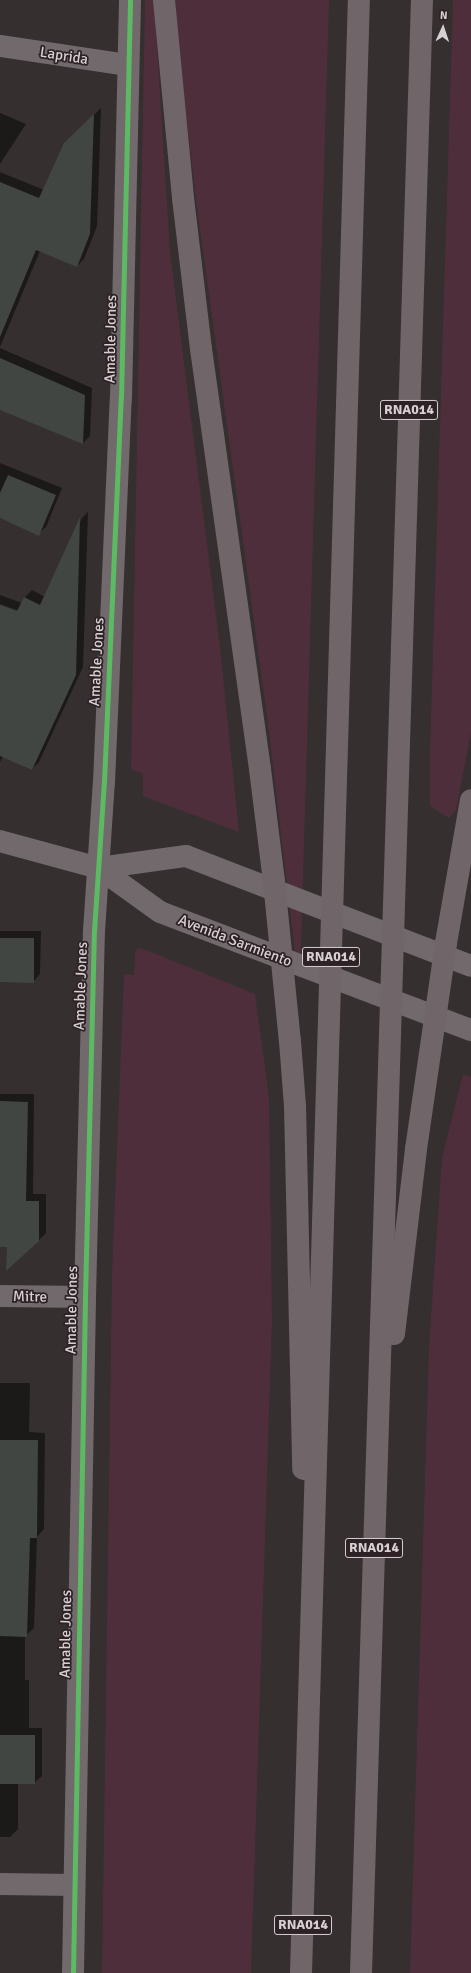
<!DOCTYPE html>
<html>
<head>
<meta charset="utf-8">
<style>
	body { margin:0 }
	#map { position:relative; width:471px; height:1973px; overflow:hidden; background:#352f30; font-family:Signika,sans-serif }
	div>[style] { position:absolute }
	.green>* { inset:0; background:#4e2e3a }
	.shadow>* { inset:0; background:#0007 }
	.building>* { inset:0; background:#414642 }
	.minor>* { height:22px; margin:-11px; padding:0 11px; transform-origin:11px; border-radius:11px; background:#71696c }
	.highway>* { height:22px; margin:-11px; padding:0 11px; transform-origin:11px; border-radius:11px; background:#706669 }
	.cycleway>* { height:5px; margin:-2.5px; padding:0 2.5px; transform-origin:2.5px; border-radius:2.5px; background:#5cba63 }
	span { translate:-50% -50%; white-space:nowrap; text-align:center; line-height:1.15; -webkit-text-stroke:3.5px #2d2226; paint-order:stroke }
	.shield-label span { padding:1px 3px; background:#2d2226; border:1px solid; border-radius:3px; -webkit-text-stroke-width:0 }
	.shield-label { font-size:14px; color:#d7cfd2; font-weight:700 }
	.street-label { font-size:15px; color:#d7cfd2 }
	.north { position:absolute; left:423px; top:8px; width:40px; height:40px; -webkit-text-stroke:3px #2d2226; paint-order:stroke; rotate:3deg; font-size:11px; font-weight:700; line-height:16px; text-align:center; color:#d7cfd2 }
	.north::after { content:''; display:block; margin:auto; width:14px; height:18px; background:#d7cfd2; clip-path:polygon(50% 0,100% 100%,50% 72%,0 100%) }
</style>
</head>
<body>
<div id="map">
	<div class="green">
		<div style="clip-path:polygon(145px 0,154px 0,170px 251px,220px 647px,239px 832px,143px 796px,143px 774px,131px 769px)"></div>
		<div style="clip-path:polygon(175px 0,329px 0,300px 980px,298px 977px,267px 716px,196px 200px,177px 36px)"></div>
		<div style="clip-path:polygon(453px 0,471px 0,471px 733px,456px 810px,449px 818px,430px 806px,430px 751px)"></div>
		<div style="clip-path:polygon(138px 948px,144px 949px,255px 994px,269px 1097px,272px 1320px,251px 1973px,102px 1973px,112px 1275px,124px 974px,134px 975px,135px 953px)"></div>
		<div style="clip-path:polygon(463px 1074px,471px 1077px,471px 1973px,410px 1973px,429px 1346px,442px 1158px)"></div>
	</div>
	<div class="shadow">
		<div style="clip-path:polygon(101px 108px,97px 226px,84px 259px,77px 266px,40px 251px,0 347px,0 172px,44px 190px,65px 143px)"></div>
		<div style="clip-path:polygon(0 113px,26px 124px,0 164px)"></div>
		<div style="clip-path:polygon(0 348px,92px 388px,90px 436px,83px 443px,0 409px)"></div>
		<div style="clip-path:polygon(0 463px,62px 488px,46px 527px,38px 534px,0 518px)"></div>
		<div style="clip-path:polygon(88px 512px,83px 667px,39px 762px,32px 769px,3px 756px,0 762px,0 606px,21px 614px,22px 612px,0 604px,0 595px,22px 603px,25px 597px,32px 590px,45px 597px,82px 518px)"></div>
		<div style="clip-path:polygon(0 931px,41px 931px,40px 974px,33px 982px,0 981px,0 991px)"></div>
		<div style="clip-path:polygon(0 1094px,34px 1094px,33px 1194px,46px 1194px,46px 1233px,38px 1241px,8px 1246px,0 1246px)"></div>
		<div style="clip-path:polygon(0 1383px,30px 1383px,29px 1432px,45px 1433px,44px 1529px,37px 1537px,34px 1628px,25px 1636px,25px 1680px,29px 1680px,29px 1728px,42px 1728px,42px 1776px,34px 1783px,18px 1783px,18px 1829px,10px 1837px,0 1837px)"></div>
	</div>
	<div class="building">
		<div style="clip-path:polygon(94px 114px,90px 234px,77px 267px,36px 250px,0 337px,0 182px,39px 198px,64px 143px)"></div>
		<div style="clip-path:polygon(0 358px,85px 395px,83px 444px,0 410px)"></div>
		<div style="clip-path:polygon(8px 475px,56px 495px,39px 536px,0 518px,0 493px)"></div>
		<div style="clip-path:polygon(80px 517px,76px 675px,32px 770px,0 756px,0 605px,17px 611px,24px 597px,40px 605px)"></div>
		<div style="clip-path:polygon(0 938px,34px 938px,34px 983px,0 982px)"></div>
		<div style="clip-path:polygon(0 1101px,28px 1102px,26px 1201px,39px 1201px,39px 1241px,6px 1271px,7px 1247px,0 1247px)"></div>
		<div style="clip-path:polygon(0 1440px,38px 1440px,37px 1538px,30px 1538px,27px 1637px,0 1636px)"></div>
		<div style="clip-path:polygon(0 1735px,35px 1735px,35px 1784px,0 1784px)"></div>
	</div>
	<div class="minor">
		<div style="left:0;top:46px;width:128px;rotate:8.5deg"></div>
		<div style="left:0;top:841px;width:103px;rotate:15.3deg"></div>
		<div style="left:99px;top:868px;width:75px;rotate:35.8deg"></div>
		<div style="left:160px;top:912px;width:333px;rotate:20.8deg"></div>
		<div style="left:99px;top:868px;width:88px;rotate:-7.9deg"></div>
		<div style="left:186px;top:856px;width:305px;rotate:21.1deg"></div>
		<div style="left:0;top:1296px;width:85px;rotate:0.7deg"></div>
		<div style="left:0;top:1884px;width:74px;rotate:0.8deg"></div>
		<div style="left:73px;top:1973px;width:676px;rotate:-88.98deg"></div>
		<div style="left:85px;top:1297px;width:366px;rotate:-88.6deg"></div>
		<div style="left:94px;top:931px;width:149px;rotate:-86.2deg"></div>
		<div style="left:104px;top:782px;width:384px;rotate:-87.5deg"></div>
		<div style="left:121px;top:398px;width:398px;rotate:-88.7deg"></div>
	</div>
	<div class="highway">
		<div style="left:164px;top:0;width:199px;rotate:84.5deg"></div>
		<div style="left:183px;top:198px;width:152px;rotate:83.2deg"></div>
		<div style="left:201px;top:349px;width:424px;rotate:82deg"></div>
		<div style="left:260px;top:769px;width:114px;rotate:82.9deg"></div>
		<div style="left:274px;top:882px;width:160px;rotate:84.3deg"></div>
		<div style="left:290px;top:1041px;width:65px;rotate:85.6deg"></div>
		<div style="left:295px;top:1106px;width:363px;rotate:88.7deg"></div>
		<div style="left:394px;top:1334px;width:186px;rotate:-83.2deg"></div>
		<div style="left:416px;top:1149px;width:208px;rotate:-81.7deg"></div>
		<div style="left:446px;top:943px;width:145px;rotate:-80.1deg"></div>
		<div style="left:301px;top:1973px;width:1974px;rotate:-88.32deg"></div>
		<div style="left:361px;top:1973px;width:1974px;rotate:-88.23deg"></div>
	</div>
	<div class="cycleway">
		<div style="left:73px;top:1973px;width:676px;rotate:-88.98deg"></div>
		<div style="left:85px;top:1297px;width:366px;rotate:-88.6deg"></div>
		<div style="left:94px;top:931px;width:149px;rotate:-86.2deg"></div>
		<div style="left:104px;top:782px;width:384px;rotate:-87.5deg"></div>
		<div style="left:121px;top:398px;width:398px;rotate:-88.7deg"></div>
	</div>
	<div class="shield-label">
		<span style="left:409px;top:410px">RNA014</span>
		<span style="left:331px;top:957px">RNA014</span>
		<span style="left:374px;top:1548px">RNA014</span>
		<span style="left:303px;top:1925px">RNA014</span>
	</div>
	<div class="street-label">
		<span style="left:64px;top:56px;rotate:9deg">Laprida</span>
		<span style="left:111px;top:339px;rotate:-89deg">Amable Jones</span>
		<span style="left:97px;top:662px;rotate:-87deg">Amable Jones</span>
		<span style="left:235px;top:941px;rotate:21deg">Avenida Sarmiento</span>
		<span style="left:81px;top:986px;rotate:-88deg">Amable Jones</span>
		<span style="left:30px;top:1297px;rotate:1deg">Mitre</span>
		<span style="left:72px;top:1310px;rotate:-89deg">Amable Jones</span>
		<span style="left:66px;top:1634px;rotate:-89deg">Amable Jones</span>
	</div>
	<div class="north">N</div>
</div>
</body>
</html>
